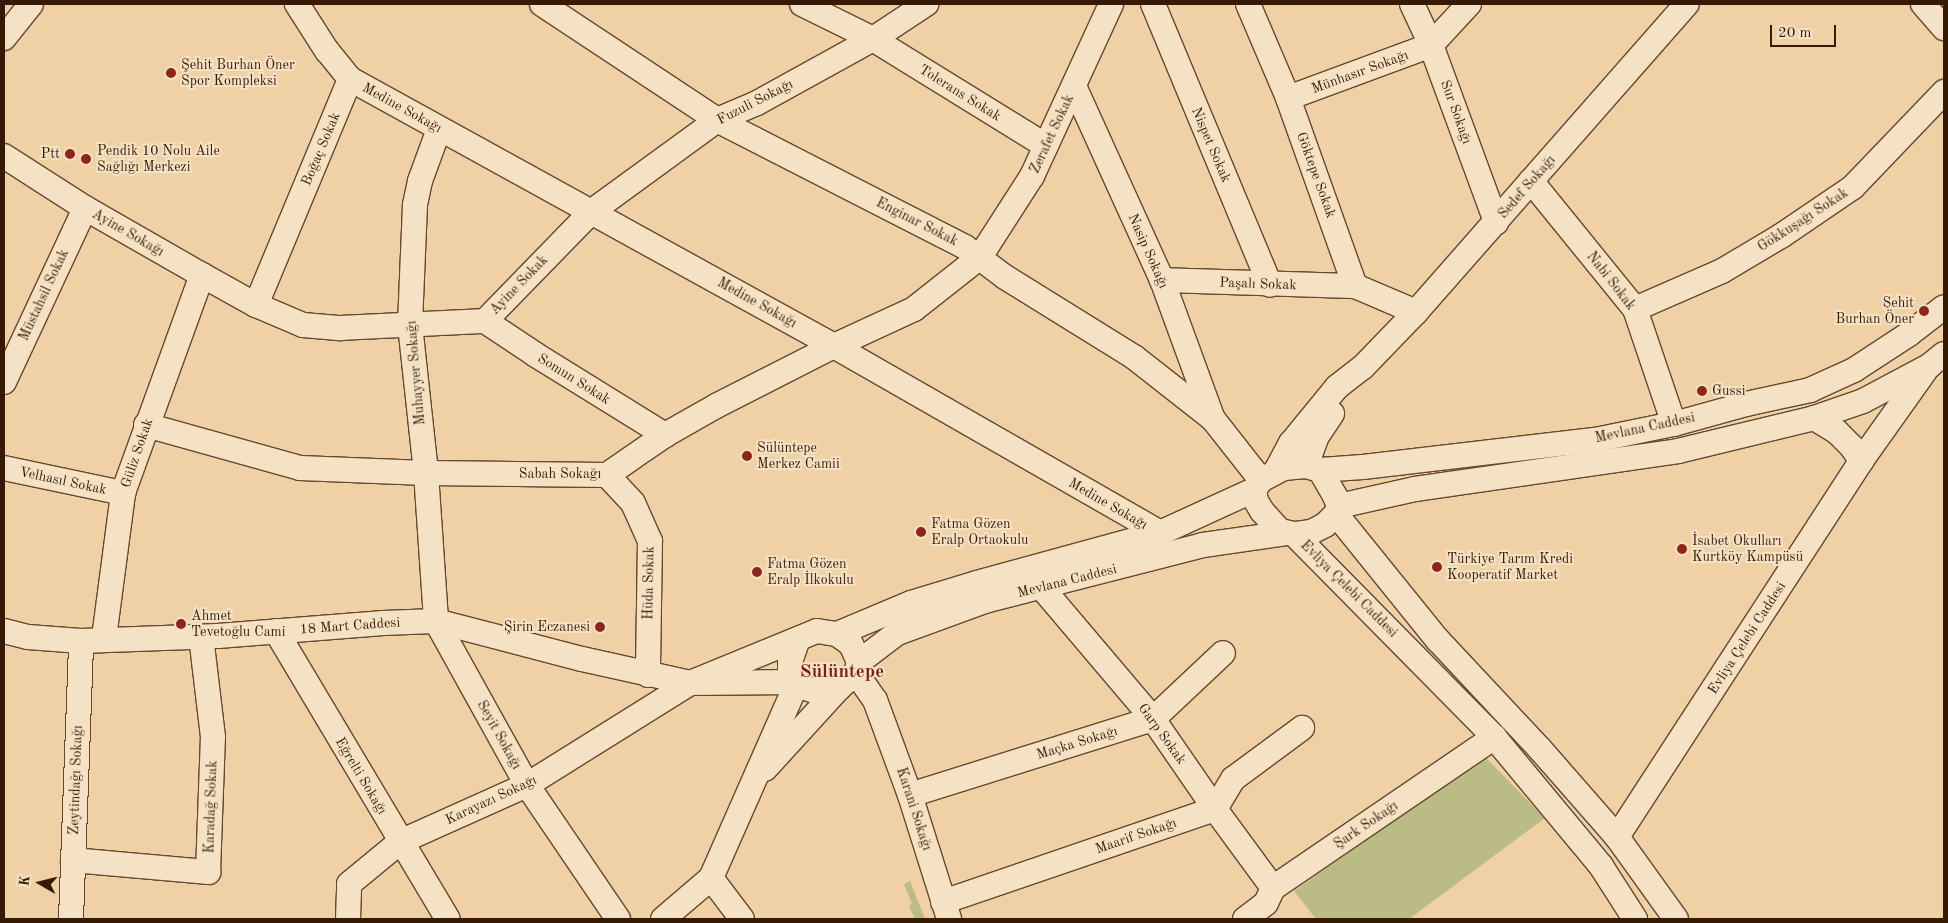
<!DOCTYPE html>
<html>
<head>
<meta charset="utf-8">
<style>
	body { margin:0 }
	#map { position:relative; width:1948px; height:923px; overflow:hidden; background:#efd1a5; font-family:"Old Standard TT",serif }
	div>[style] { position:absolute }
	.green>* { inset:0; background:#babb85 }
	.roads { filter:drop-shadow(1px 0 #65482e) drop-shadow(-1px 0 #65482e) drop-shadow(0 1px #65482e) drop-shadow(0 -1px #65482e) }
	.minor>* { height:24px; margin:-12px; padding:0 12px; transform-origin:12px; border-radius:12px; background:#f5e1c4 }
	.dots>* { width:14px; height:14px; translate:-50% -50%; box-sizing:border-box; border:2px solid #f5e1c4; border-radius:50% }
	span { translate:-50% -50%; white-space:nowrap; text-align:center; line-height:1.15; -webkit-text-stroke:4px #f5e1c4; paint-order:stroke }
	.poi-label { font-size:14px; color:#371a06 }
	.left { translate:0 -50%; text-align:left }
	.right { translate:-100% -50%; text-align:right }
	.street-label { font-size:14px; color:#371a06 }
	.district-label { font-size:19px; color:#7a1f14; font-weight:700 }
	.frame { position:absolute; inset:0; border:5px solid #371a06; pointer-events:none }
	.north { position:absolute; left:15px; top:858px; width:50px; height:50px; -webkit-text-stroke:4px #f5e1c4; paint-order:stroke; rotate:278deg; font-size:14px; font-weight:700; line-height:20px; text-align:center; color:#371a06 }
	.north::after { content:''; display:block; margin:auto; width:18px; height:22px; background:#371a06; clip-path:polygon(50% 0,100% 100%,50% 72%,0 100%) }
	.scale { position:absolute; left:1770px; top:25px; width:66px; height:22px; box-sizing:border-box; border:2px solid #371a06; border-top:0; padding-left:6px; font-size:15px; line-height:18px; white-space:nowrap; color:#371a06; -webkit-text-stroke:4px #f5e1c4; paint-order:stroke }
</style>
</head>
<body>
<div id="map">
	<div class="green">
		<div style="clip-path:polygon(1485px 757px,1545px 818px,1409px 919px,1316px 919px,1294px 891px)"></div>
		<div style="clip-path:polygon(910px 881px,925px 919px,915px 919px,909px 906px,912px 904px,904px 884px)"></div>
	</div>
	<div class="roads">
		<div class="minor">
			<div style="left:542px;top:4px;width:210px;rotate:33.5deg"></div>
			<div style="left:717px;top:120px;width:279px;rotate:27.1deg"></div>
			<div style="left:965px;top:247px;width:50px;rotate:36.9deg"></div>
			<div style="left:1005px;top:277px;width:152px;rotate:31.8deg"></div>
			<div style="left:1134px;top:357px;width:100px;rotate:38.1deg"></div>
			<div style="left:1213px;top:419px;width:78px;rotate:51.8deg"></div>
			<div style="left:802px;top:4px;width:79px;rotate:26.2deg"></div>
			<div style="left:873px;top:39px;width:203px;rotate:31.7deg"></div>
			<div style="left:1153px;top:4px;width:304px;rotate:67.4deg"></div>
			<div style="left:1248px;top:4px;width:102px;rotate:66.9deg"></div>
			<div style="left:1288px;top:98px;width:200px;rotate:70.4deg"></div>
			<div style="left:1355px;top:286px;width:66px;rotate:23.1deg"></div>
			<div style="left:1412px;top:4px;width:45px;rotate:65.1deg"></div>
			<div style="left:1431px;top:45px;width:189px;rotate:69.8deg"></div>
			<div style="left:1923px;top:4px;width:32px;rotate:49deg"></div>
			<div style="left:4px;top:38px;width:43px;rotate:-51.5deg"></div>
			<div style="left:350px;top:79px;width:553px;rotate:28.88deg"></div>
			<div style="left:834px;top:346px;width:376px;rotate:29.8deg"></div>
			<div style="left:1074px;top:86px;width:213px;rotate:65.6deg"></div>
			<div style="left:1162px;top:280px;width:148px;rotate:69.9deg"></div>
			<div style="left:1288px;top:98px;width:153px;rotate:-20.3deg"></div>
			<div style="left:1431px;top:45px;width:56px;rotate:-47.2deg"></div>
			<div style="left:439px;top:129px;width:55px;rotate:110.1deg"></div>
			<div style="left:420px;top:181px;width:25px;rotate:102deg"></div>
			<div style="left:415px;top:205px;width:120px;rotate:92.4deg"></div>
			<div style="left:410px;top:325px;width:149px;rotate:83.8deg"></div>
			<div style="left:426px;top:473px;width:148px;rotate:86.1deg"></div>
			<div style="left:436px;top:621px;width:188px;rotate:61deg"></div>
			<div style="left:527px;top:785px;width:162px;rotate:55.8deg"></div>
			<div style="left:4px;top:156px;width:96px;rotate:32.7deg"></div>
			<div style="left:85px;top:208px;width:135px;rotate:29.8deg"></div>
			<div style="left:202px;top:275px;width:62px;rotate:29.1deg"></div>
			<div style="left:256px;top:305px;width:51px;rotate:23.1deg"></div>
			<div style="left:303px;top:325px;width:38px;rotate:5deg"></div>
			<div style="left:341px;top:328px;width:144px;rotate:-2.8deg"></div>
			<div style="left:485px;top:321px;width:152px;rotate:-45.8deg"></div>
			<div style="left:591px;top:212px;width:156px;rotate:-36.1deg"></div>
			<div style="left:717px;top:120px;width:43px;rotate:-23deg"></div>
			<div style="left:757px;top:103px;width:132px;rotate:-28.9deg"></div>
			<div style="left:873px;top:39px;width:64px;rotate:-33.4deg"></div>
			<div style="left:1531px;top:181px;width:165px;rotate:50.9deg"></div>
			<div style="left:1635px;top:309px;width:121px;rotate:71.3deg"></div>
			<div style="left:1162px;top:280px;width:193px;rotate:1.8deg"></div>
			<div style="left:256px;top:305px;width:245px;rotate:-67.4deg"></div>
			<div style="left:350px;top:79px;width:36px;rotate:-129deg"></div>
			<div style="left:327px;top:51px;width:56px;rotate:-122.6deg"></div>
			<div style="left:1635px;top:309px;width:95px;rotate:-23.6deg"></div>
			<div style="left:1722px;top:271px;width:69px;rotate:-30.7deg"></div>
			<div style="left:1781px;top:236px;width:87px;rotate:-34.2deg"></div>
			<div style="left:1853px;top:187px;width:132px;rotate:-46.2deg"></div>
			<div style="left:485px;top:321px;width:61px;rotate:33.7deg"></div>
			<div style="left:536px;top:355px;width:152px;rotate:31.8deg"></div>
			<div style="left:4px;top:382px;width:192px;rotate:-65deg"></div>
			<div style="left:1814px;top:418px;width:26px;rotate:31deg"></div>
			<div style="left:1836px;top:431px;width:23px;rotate:45deg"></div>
			<div style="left:1852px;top:447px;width:17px;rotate:57deg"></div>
			<div style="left:146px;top:425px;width:160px;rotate:15.6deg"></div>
			<div style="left:300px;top:468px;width:126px;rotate:2.3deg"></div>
			<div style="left:426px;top:473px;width:181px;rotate:0.6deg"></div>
			<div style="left:607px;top:475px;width:70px;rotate:-34.6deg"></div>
			<div style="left:665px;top:435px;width:59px;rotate:-29.6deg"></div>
			<div style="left:716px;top:406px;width:132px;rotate:-27deg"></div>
			<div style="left:834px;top:346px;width:88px;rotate:-24.8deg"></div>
			<div style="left:914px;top:309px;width:84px;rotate:-38.2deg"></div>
			<div style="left:980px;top:257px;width:96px;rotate:-57.3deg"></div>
			<div style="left:1032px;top:176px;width:189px;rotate:-65.3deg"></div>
			<div style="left:1306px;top:466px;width:32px;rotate:-70deg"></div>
			<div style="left:1317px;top:436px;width:27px;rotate:-56deg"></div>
			<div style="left:4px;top:468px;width:122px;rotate:11.9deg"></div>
			<div style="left:1320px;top:470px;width:30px;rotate:60deg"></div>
			<div style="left:1335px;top:496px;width:11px;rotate:68deg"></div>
			<div style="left:1339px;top:506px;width:9px;rotate:111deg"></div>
			<div style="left:1336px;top:514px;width:16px;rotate:135deg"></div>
			<div style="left:1325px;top:525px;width:16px;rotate:153deg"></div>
			<div style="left:1311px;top:532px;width:17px;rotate:173deg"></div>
			<div style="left:1294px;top:534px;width:14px;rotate:-168deg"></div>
			<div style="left:1280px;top:531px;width:27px;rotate:-132deg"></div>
			<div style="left:1262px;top:511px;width:12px;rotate:-121deg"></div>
			<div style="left:1256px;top:501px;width:11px;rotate:-100deg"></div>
			<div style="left:1254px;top:490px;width:12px;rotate:-55deg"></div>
			<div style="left:1261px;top:480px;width:26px;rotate:-28deg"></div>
			<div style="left:1284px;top:468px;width:22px;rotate:-5deg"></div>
			<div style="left:1306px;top:466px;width:15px;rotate:16deg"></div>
			<div style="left:1320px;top:470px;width:43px;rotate:-4deg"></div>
			<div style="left:1363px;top:467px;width:239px;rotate:-6.7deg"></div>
			<div style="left:1600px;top:439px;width:76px;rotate:-11.5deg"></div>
			<div style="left:1674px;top:424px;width:75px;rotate:-15.5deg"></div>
			<div style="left:1746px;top:404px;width:66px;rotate:-12.3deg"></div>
			<div style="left:1810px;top:390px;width:48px;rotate:-24.4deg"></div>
			<div style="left:1854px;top:370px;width:66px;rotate:-33.2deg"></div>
			<div style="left:1909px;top:334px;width:44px;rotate:-37.6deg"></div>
			<div style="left:1276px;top:471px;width:32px;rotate:-62deg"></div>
			<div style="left:1291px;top:443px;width:72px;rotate:-50.6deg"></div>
			<div style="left:1337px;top:387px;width:33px;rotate:-38deg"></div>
			<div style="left:1363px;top:367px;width:76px;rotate:-46.1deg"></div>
			<div style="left:1416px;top:312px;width:410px;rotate:-48.7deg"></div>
			<div style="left:607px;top:475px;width:38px;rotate:47deg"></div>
			<div style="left:633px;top:503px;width:42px;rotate:65.9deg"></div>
			<div style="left:650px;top:541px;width:134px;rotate:90.9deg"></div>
			<div style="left:1339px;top:506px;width:78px;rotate:-12.6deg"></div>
			<div style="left:1415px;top:489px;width:266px;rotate:-8.2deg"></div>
			<div style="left:1678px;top:451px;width:140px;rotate:-13.6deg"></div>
			<div style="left:1814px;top:418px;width:52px;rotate:-19.1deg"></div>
			<div style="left:1863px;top:401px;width:75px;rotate:-27.9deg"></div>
			<div style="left:1929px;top:366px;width:19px;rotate:-39deg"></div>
			<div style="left:1336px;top:514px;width:161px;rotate:51.1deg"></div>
			<div style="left:1437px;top:639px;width:151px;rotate:46.9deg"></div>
			<div style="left:1540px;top:749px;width:117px;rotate:48.8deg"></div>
			<div style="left:1617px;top:837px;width:101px;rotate:54.3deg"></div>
			<div style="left:1294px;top:534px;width:285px;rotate:45.4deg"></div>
			<div style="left:1494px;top:737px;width:168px;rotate:50.3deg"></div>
			<div style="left:1601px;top:866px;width:63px;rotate:57.3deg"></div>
			<div style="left:1042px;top:588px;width:172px;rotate:49.7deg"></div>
			<div style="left:1153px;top:719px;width:109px;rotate:55.4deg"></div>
			<div style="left:1215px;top:809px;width:98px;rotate:53.7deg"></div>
			<div style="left:4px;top:631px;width:25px;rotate:14deg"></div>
			<div style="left:28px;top:637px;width:53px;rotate:4.3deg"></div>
			<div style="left:81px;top:641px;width:137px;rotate:-2.1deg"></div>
			<div style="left:218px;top:636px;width:166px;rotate:-4.5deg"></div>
			<div style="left:383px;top:623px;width:53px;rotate:-2.2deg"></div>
			<div style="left:436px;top:621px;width:151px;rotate:14.6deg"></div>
			<div style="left:582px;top:659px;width:111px;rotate:12.5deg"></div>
			<div style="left:690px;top:683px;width:103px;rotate:-0.6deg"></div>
			<div style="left:276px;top:631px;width:335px;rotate:59.2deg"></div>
			<div style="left:837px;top:634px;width:80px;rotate:-22.7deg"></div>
			<div style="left:911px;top:603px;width:69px;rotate:-16.9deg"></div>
			<div style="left:977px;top:583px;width:190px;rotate:-15.3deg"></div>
			<div style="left:1160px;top:533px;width:103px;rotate:-24.6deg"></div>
			<div style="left:104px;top:638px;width:146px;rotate:-82.5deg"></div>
			<div style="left:123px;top:493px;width:232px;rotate:-70.1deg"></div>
			<div style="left:859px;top:662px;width:48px;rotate:-37.3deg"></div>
			<div style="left:897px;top:633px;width:94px;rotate:-20deg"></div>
			<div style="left:985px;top:601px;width:225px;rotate:-14.4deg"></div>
			<div style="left:1203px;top:545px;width:84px;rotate:-8.2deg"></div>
			<div style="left:856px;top:673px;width:33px;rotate:55deg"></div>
			<div style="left:875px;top:700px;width:101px;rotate:69.8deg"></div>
			<div style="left:910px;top:795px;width:130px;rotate:72.5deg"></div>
			<div style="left:765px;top:769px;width:110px;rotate:-47.6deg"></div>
			<div style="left:910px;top:795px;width:255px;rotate:-17.4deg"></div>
			<div style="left:1153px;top:719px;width:96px;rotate:-43.3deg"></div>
			<div style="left:1617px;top:837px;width:448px;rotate:-57deg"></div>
			<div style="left:1861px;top:461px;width:110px;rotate:-54.6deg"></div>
			<div style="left:73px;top:860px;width:136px;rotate:5.1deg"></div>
			<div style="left:208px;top:872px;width:135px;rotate:-87.9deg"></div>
			<div style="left:213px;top:737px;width:101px;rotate:-96.8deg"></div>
			<div style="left:711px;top:878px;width:51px;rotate:52.9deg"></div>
			<div style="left:943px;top:902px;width:287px;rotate:-18.9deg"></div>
			<div style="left:1215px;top:809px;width:35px;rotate:-59deg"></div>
			<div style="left:1233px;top:779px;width:86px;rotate:-36.5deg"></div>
			<div style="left:71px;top:919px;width:278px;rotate:-87.9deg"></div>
			<div style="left:348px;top:919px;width:35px;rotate:-88deg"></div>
			<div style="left:349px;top:884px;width:66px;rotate:-39.5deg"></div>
			<div style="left:400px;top:842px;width:139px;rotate:-24.2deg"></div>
			<div style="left:527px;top:785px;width:192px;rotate:-32deg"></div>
			<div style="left:690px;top:683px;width:137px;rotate:-22.3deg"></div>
			<div style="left:817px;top:631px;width:20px;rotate:9deg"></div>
			<div style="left:837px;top:634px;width:17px;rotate:36deg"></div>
			<div style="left:851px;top:644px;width:20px;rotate:66deg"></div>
			<div style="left:859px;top:662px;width:11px;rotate:105deg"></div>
			<div style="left:856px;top:673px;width:23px;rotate:139deg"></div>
			<div style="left:839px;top:688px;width:24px;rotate:173deg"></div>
			<div style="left:815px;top:691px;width:20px;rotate:-162deg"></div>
			<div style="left:796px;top:685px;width:13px;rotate:-119deg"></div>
			<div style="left:790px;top:674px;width:12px;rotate:-90deg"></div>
			<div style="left:790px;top:662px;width:24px;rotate:-71deg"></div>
			<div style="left:663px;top:919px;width:63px;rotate:-40.5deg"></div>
			<div style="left:711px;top:878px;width:211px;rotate:-66.2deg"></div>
			<div style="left:1245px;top:919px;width:26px;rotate:-37deg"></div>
			<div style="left:1266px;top:903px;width:17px;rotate:-65deg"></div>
			<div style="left:1273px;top:888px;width:268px;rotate:-34.3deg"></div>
		</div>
	</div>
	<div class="dots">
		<div style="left:171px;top:73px;background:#8f2418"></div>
		<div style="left:70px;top:154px;background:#8f2418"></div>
		<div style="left:86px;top:159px;background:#8f2418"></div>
		<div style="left:1924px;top:311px;background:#8f2418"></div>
		<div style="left:1702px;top:391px;background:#8f2418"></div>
		<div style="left:747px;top:456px;background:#8f2418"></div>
		<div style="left:921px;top:532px;background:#8f2418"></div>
		<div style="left:1682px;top:549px;background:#8f2418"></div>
		<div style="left:1437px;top:567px;background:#8f2418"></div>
		<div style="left:757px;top:572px;background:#8f2418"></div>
		<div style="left:181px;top:624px;background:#8f2418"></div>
		<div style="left:600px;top:627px;background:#8f2418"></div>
	</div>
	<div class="poi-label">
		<span class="left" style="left:181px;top:73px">Şehit Burhan Öner<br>Spor Kompleksi</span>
		<span class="left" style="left:97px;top:159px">Pendik 10 Nolu Aile<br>Sağlığı Merkezi</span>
		<span class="right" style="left:60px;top:154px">Ptt</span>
		<span class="right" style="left:1914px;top:311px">Şehit<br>Burhan Öner</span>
		<span class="left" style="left:1712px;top:391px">Gussi</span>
		<span class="left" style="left:757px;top:456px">Sülüntepe<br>Merkez Camii</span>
		<span class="left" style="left:931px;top:532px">Fatma Gözen<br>Eralp Ortaokulu</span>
		<span class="left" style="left:1692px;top:549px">İsabet Okulları<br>Kurtköy Kampüsü</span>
		<span class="left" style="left:1447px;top:567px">Türkiye Tarım Kredi<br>Kooperatif Market</span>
		<span class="left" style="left:767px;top:572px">Fatma Gözen<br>Eralp İlkokulu</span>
		<span class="left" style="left:191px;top:624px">Ahmet<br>Tevetoğlu Cami</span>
		<span class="right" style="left:590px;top:627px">Şirin Eczanesi</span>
	</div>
	<div class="street-label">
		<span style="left:1360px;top:72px;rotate:-20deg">Münhasır Sokağı</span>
		<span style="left:960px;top:93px;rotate:32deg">Tolerans Sokak</span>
		<span style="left:755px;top:102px;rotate:-27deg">Fuzuli Sokağı</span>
		<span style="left:402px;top:108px;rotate:29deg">Medine Sokağı</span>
		<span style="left:1456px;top:112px;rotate:70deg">Sur Sokağı</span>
		<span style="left:1052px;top:134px;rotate:-65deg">Zerafet Sokak</span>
		<span style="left:1211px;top:145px;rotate:67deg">Nispet Sokak</span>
		<span style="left:321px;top:149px;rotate:-67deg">Boğaç Sokak</span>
		<span style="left:1316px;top:175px;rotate:70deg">Göktepe Sokak</span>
		<span style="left:1527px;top:187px;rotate:-49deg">Sedef Sokağı</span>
		<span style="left:1803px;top:220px;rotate:-33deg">Gökkuşağı Sokak</span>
		<span style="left:917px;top:222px;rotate:27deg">Enginar Sokak</span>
		<span style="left:128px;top:233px;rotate:30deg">Ayine Sokağı</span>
		<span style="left:1148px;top:251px;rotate:66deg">Nasip Sokağı</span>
		<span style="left:1611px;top:281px;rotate:52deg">Nabi Sokak</span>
		<span style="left:1258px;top:284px;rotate:2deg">Paşalı Sokak</span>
		<span style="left:519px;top:285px;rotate:-46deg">Ayine Sokak</span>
		<span style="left:44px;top:295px;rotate:-65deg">Müstahsil Sokak</span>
		<span style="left:757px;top:303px;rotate:29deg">Medine Sokağı</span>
		<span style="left:416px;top:373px;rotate:-95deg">Muhayyer Sokağı</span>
		<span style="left:574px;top:379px;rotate:32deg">Somun Sokak</span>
		<span style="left:1645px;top:428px;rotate:-12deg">Mevlana Caddesi</span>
		<span style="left:137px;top:453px;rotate:-71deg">Güliz Sokak</span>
		<span style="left:560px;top:474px">Sabah Sokağı</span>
		<span style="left:63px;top:481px;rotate:12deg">Velhasıl Sokak</span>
		<span style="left:1108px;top:504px;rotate:30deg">Medine Sokağı</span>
		<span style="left:1067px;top:581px;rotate:-14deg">Mevlana Caddesi</span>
		<span style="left:649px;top:583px;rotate:-89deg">Hüda Sokak</span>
		<span style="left:1349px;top:589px;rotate:45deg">Evliya Çelebi Caddesi</span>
		<span style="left:350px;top:626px;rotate:-4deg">18 Mart Caddesi</span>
		<span style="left:1747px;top:638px;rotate:-57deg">Evliya Çelebi Caddesi</span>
		<span style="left:1162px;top:734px;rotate:54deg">Garp Sokak</span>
		<span style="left:499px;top:735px;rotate:61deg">Seyit Sokağı</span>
		<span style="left:1077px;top:743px;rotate:-17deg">Maçka Sokağı</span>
		<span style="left:361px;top:776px;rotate:59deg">Eğrelti Sokağı</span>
		<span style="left:76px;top:780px;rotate:-88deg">Zeytindağı Sokağı</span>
		<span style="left:491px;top:800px;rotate:-25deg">Karayazı Sokağı</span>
		<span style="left:211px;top:807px;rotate:-88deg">Karadağ Sokak</span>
		<span style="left:914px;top:809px;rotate:72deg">Karani Sokağı</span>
		<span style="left:1366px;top:825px;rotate:-34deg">Şark Sokağı</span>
		<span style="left:1136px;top:836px;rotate:-19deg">Maarif Sokağı</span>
	</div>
	<div class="district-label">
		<span style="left:842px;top:673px">Sülüntepe</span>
	</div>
	<div class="frame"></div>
	<div class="north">K</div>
	<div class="scale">20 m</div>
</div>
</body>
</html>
